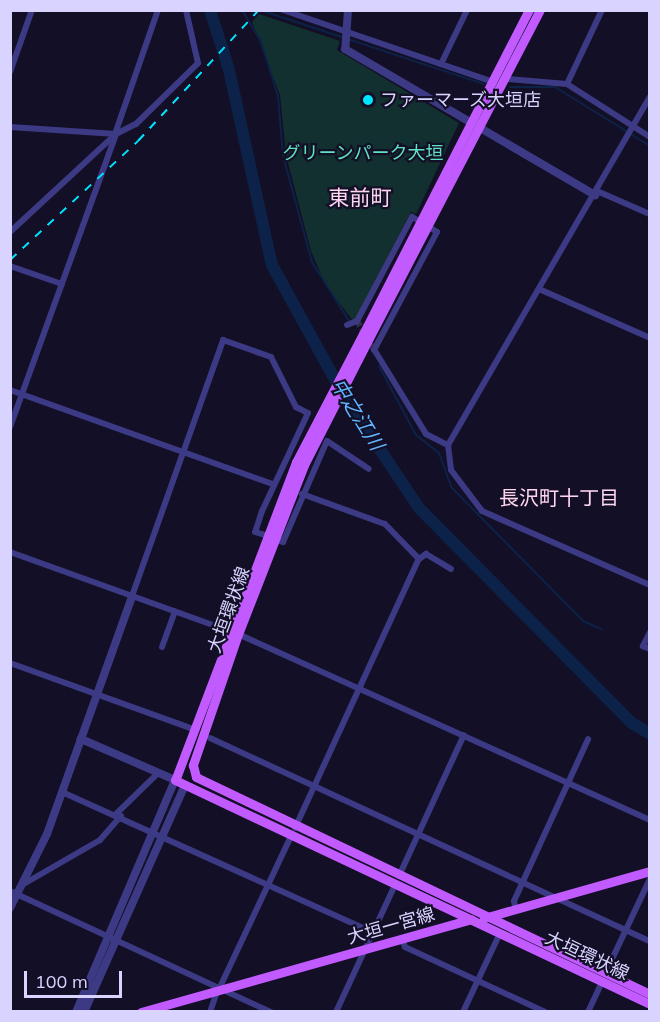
<!DOCTYPE html>
<html>
<head>
<meta charset="utf-8">
<style>
	body { margin:0 }
	#map { position:relative; width:660px; height:1022px; overflow:hidden; background:#130f26; font-family:Mulish,"Noto Sans JP",sans-serif }
	div>[style] { position:absolute }
	.green>* { inset:0; background:#12302f }
	.stream>* { height:2px; margin:-1px; padding:0 1px; transform-origin:1px; border-radius:1px; background:#0c2248 }
	.river>* { height:12px; margin:-6px; padding:0 6px; transform-origin:6px; border-radius:6px; background:#0c2248 }
	.minor-tunnel>* { height:6px; margin-top:-3px; transform-origin:0; background:repeating-linear-gradient(90deg,#312d47 0 6px,transparent 0 9px) }
	.minor>* { height:6px; margin:-3px; padding:0 3px; transform-origin:3px; border-radius:3px; background:#3d3a85 }
	.tertiary>* { height:8px; margin:-4px; padding:0 4px; transform-origin:4px; border-radius:4px; background:#3d3a85 }
	.primary>* { height:9px; margin:-4.5px; padding:0 4.5px; transform-origin:4.5px; border-radius:4.5px; background:#c25bff }
	.rail>* { height:2px; margin-top:-1px; transform-origin:0; background:repeating-linear-gradient(90deg,#00e5ff 0 9px,transparent 0 17px) }
	.primary-bridge>* { height:9px; margin:-4.5px; padding:0 4.5px; transform-origin:4.5px; border-radius:4.5px; background:#c25bff }
	.dots>* { width:16px; height:16px; translate:-50% -50%; box-sizing:border-box; border:3px solid #130f26; border-radius:50% }
	span { translate:-50% -50%; white-space:nowrap; text-align:center; line-height:1.15; -webkit-text-stroke:4.5px #130f26; paint-order:stroke }
	.poi-label { font-size:18px; color:#d9d4ff }
	.left { translate:0 -50%; text-align:left }
	.park-label { font-size:18px; color:#5fe0c0 }
	.street-label { font-size:18px; color:#d9d4ff }
	.water-label { font-size:20px; color:#62b6ff; font-style:italic }
	.neighbourhood-label { font-size:20px; color:#ffd6f0 }
	.quarter-label { font-size:21px; color:#ffd6f0 }
	.frame { position:absolute; inset:0; border:12px solid #d9d4ff; pointer-events:none }
	.scale { position:absolute; left:24px; top:971px; width:98px; height:27px; box-sizing:border-box; border:3px solid #d9d4ff; border-top:0; padding-left:8px; font-size:18px; line-height:21px; white-space:nowrap; color:#d9d4ff; -webkit-text-stroke:4px #130f26; paint-order:stroke }
</style>
</head>
<body>
<div id="map">
	<div class="green">
		<div style="clip-path:polygon(259px 14px,340px 41px,337px 50px,459px 123px,416px 214px,411px 212px,354px 322px,326px 286px,311px 251px,286px 155px,280px 95px,252px 22px)"></div>
	</div>
	<div class="stream">
		<div style="left:242px;top:10px;width:37px;rotate:59deg"></div>
		<div style="left:261px;top:42px;width:57px;rotate:72.5deg"></div>
		<div style="left:278px;top:96px;width:60px;rotate:85.2deg"></div>
		<div style="left:283px;top:156px;width:110px;rotate:74.7deg"></div>
		<div style="left:312px;top:262px;width:70px;rotate:57.9deg"></div>
		<div style="left:260px;top:10px;width:236px;rotate:18.3deg"></div>
		<div style="left:510px;top:87px;width:45px"></div>
		<div style="left:555px;top:87px;width:112px;rotate:31.8deg"></div>
		<div style="left:379px;top:366px;width:78px;rotate:61.8deg"></div>
		<div style="left:416px;top:435px;width:29px;rotate:38deg"></div>
		<div style="left:439px;top:453px;width:37px;rotate:70deg"></div>
		<div style="left:452px;top:488px;width:187px;rotate:45.4deg"></div>
		<div style="left:583px;top:621px;width:20px;rotate:24deg"></div>
	</div>
	<div class="river">
		<div style="left:210px;top:10px;width:63px;rotate:72.4deg"></div>
		<div style="left:229px;top:70px;width:200px;rotate:77.6deg"></div>
		<div style="left:272px;top:265px;width:147px;rotate:61.2deg"></div>
		<div style="left:343px;top:394px;width:137px;rotate:56.3deg"></div>
		<div style="left:419px;top:508px;width:303px;rotate:45.3deg"></div>
		<div style="left:632px;top:723px;width:21px;rotate:31deg"></div>
	</div>
	<div class="minor-tunnel">
		<div style="left:357px;top:321px;width:33px;rotate:59deg"></div>
	</div>
	<div class="minor">
		<div style="left:283px;top:10px;width:222px;rotate:18.9deg"></div>
		<div style="left:441px;top:64px;width:60px;rotate:-64.3deg"></div>
		<div style="left:10px;top:72px;width:66px;rotate:-70.5deg"></div>
		<div style="left:507px;top:79px;width:60px;rotate:4.8deg"></div>
		<div style="left:567px;top:84px;width:98px;rotate:32.6deg"></div>
		<div style="left:567px;top:84px;width:82px;rotate:-64.7deg"></div>
		<div style="left:10px;top:127px;width:106px;rotate:3.8deg"></div>
		<div style="left:115px;top:134px;width:131px;rotate:-70.9deg"></div>
		<div style="left:597px;top:191px;width:58px;rotate:23.5deg"></div>
		<div style="left:10px;top:232px;width:144px;rotate:-42.8deg"></div>
		<div style="left:116px;top:134px;width:22px;rotate:-27deg"></div>
		<div style="left:136px;top:124px;width:87px;rotate:-44.5deg"></div>
		<div style="left:198px;top:63px;width:54px;rotate:-102.8deg"></div>
		<div style="left:10px;top:266px;width:55px;rotate:19.1deg"></div>
		<div style="left:539px;top:289px;width:121px;rotate:23.8deg"></div>
		<div style="left:347px;top:325px;width:11px;rotate:-22deg"></div>
		<div style="left:357px;top:321px;width:118px;rotate:-62.1deg"></div>
		<div style="left:412px;top:217px;width:10px;rotate:29deg"></div>
		<div style="left:374px;top:350px;width:134px;rotate:-61.9deg"></div>
		<div style="left:437px;top:232px;width:9px;rotate:-148deg"></div>
		<div style="left:375px;top:351px;width:97px;rotate:58.4deg"></div>
		<div style="left:426px;top:434px;width:25px;rotate:27deg"></div>
		<div style="left:448px;top:445px;width:402px;rotate:-59.9deg"></div>
		<div style="left:10px;top:390px;width:279px;rotate:19.7deg"></div>
		<div style="left:10px;top:427px;width:312px;rotate:-70.1deg"></div>
		<div style="left:448px;top:445px;width:25px;rotate:83deg"></div>
		<div style="left:451px;top:470px;width:51px;rotate:52.9deg"></div>
		<div style="left:482px;top:511px;width:184px;rotate:23.8deg"></div>
		<div style="left:302px;top:494px;width:88px;rotate:19.9deg"></div>
		<div style="left:385px;top:524px;width:49px;rotate:45.8deg"></div>
		<div style="left:419px;top:559px;width:9px;rotate:-36deg"></div>
		<div style="left:426px;top:554px;width:29px;rotate:31deg"></div>
		<div style="left:273px;top:538px;width:11px;rotate:22deg"></div>
		<div style="left:283px;top:542px;width:110px;rotate:-66.5deg"></div>
		<div style="left:327px;top:441px;width:50px;rotate:33.7deg"></div>
		<div style="left:10px;top:552px;width:234px;rotate:19.8deg"></div>
		<div style="left:132px;top:596px;width:272px;rotate:-70.4deg"></div>
		<div style="left:223px;top:340px;width:51px;rotate:19.5deg"></div>
		<div style="left:271px;top:357px;width:56px;rotate:63.4deg"></div>
		<div style="left:296px;top:407px;width:13px;rotate:27deg"></div>
		<div style="left:308px;top:413px;width:108px;rotate:115.1deg"></div>
		<div style="left:262px;top:511px;width:22px;rotate:108deg"></div>
		<div style="left:255px;top:532px;width:10px;rotate:17deg"></div>
		<div style="left:650px;top:632px;width:16px;rotate:117deg"></div>
		<div style="left:643px;top:646px;width:8px;rotate:23deg"></div>
		<div style="left:238px;top:634px;width:452px;rotate:24.3deg"></div>
		<div style="left:162px;top:647px;width:38px;rotate:-70deg"></div>
		<div style="left:10px;top:663px;width:195px;rotate:19.8deg"></div>
		<div style="left:210px;top:738px;width:485px;rotate:24.8deg"></div>
		<div style="left:62px;top:792px;width:340px;rotate:24.3deg"></div>
		<div style="left:116px;top:814px;width:59px;rotate:-44.3deg"></div>
		<div style="left:295px;top:828px;width:296px;rotate:-65.3deg"></div>
		<div style="left:399px;top:876px;width:155px;rotate:-65.3deg"></div>
		<div style="left:22px;top:885px;width:90px;rotate:-30deg"></div>
		<div style="left:100px;top:840px;width:32px;rotate:-49deg"></div>
		<div style="left:10px;top:891px;width:288px;rotate:24.9deg"></div>
		<div style="left:516px;top:910px;width:9px;rotate:-103deg"></div>
		<div style="left:514px;top:901px;width:178px;rotate:-65.4deg"></div>
		<div style="left:403px;top:941px;width:6px;rotate:72deg"></div>
		<div style="left:405px;top:947px;width:154px;rotate:24.9deg"></div>
		<div style="left:605px;top:974px;width:105px;rotate:-64.7deg"></div>
		<div style="left:220px;top:987px;width:167px;rotate:-64.8deg"></div>
		<div style="left:210px;top:1012px;width:21px;rotate:-71deg"></div>
		<div style="left:336px;top:1012px;width:140px;rotate:-65.1deg"></div>
		<div style="left:463px;top:1012px;width:87px;rotate:-64.9deg"></div>
		<div style="left:588px;top:1012px;width:33px;rotate:-65deg"></div>
	</div>
	<div class="tertiary">
		<div style="left:348px;top:10px;width:39px;rotate:94deg"></div>
		<div style="left:345px;top:49px;width:290px;rotate:30.3deg"></div>
		<div style="left:10px;top:908px;width:83px;rotate:-63.4deg"></div>
		<div style="left:47px;top:834px;width:253px;rotate:-70.3deg"></div>
		<div style="left:76px;top:1012px;width:252px;rotate:-66.9deg"></div>
		<div style="left:175px;top:780px;width:103px;rotate:-156.4deg"></div>
		<div style="left:84px;top:1012px;width:248px;rotate:-66deg"></div>
	</div>
	<div class="primary">
		<div style="left:363px;top:334px;width:364px;rotate:-62.9deg"></div>
		<div style="left:367px;top:342px;width:374px;rotate:-62.5deg"></div>
		<div style="left:296px;top:462px;width:340px;rotate:110.8deg"></div>
		<div style="left:175px;top:780px;width:525px;rotate:25.25deg"></div>
		<div style="left:304px;top:465px;width:181px;rotate:111.3deg"></div>
		<div style="left:238px;top:634px;width:139px;rotate:109deg"></div>
		<div style="left:193px;top:765px;width:12px;rotate:76deg"></div>
		<div style="left:196px;top:777px;width:503px;rotate:25.55deg"></div>
		<div style="left:484px;top:918px;width:173px;rotate:-15.8deg"></div>
		<div style="left:141px;top:1012px;width:343px;rotate:-15.7deg"></div>
	</div>
	<div class="rail">
		<div style="left:10px;top:260px;width:175px;rotate:-42.9deg"></div>
		<div style="left:138px;top:141px;width:178px;rotate:-47.3deg"></div>
	</div>
	<div class="primary-bridge">
		<div style="left:296px;top:462px;width:144px;rotate:-62.4deg"></div>
		<div style="left:304px;top:465px;width:138px;rotate:-62.9deg"></div>
	</div>
	<div class="dots">
		<div style="left:368px;top:100px;background:#00e5ff"></div>
	</div>
	<div class="poi-label">
		<span class="left" style="left:380px;top:100px">ファーマーズ大垣店</span>
	</div>
	<div class="park-label">
		<span style="left:363px;top:153px">グリーンパーク大垣</span>
	</div>
	<div class="street-label">
		<span style="left:229px;top:610px;rotate:-70deg">大垣環状線</span>
		<span style="left:391px;top:926px;rotate:-16deg">大垣一宮線</span>
		<span style="left:587px;top:956px;rotate:25deg">大垣環状線</span>
	</div>
	<div class="water-label">
		<span style="left:358px;top:414px;rotate:58deg">中之江川</span>
	</div>
	<div class="neighbourhood-label">
		<span style="left:559px;top:497px">長沢町十丁目</span>
	</div>
	<div class="quarter-label">
		<span style="left:360px;top:197px">東前町</span>
	</div>
	<div class="frame"></div>
	<div class="scale">100 m</div>
</div>
</body>
</html>
